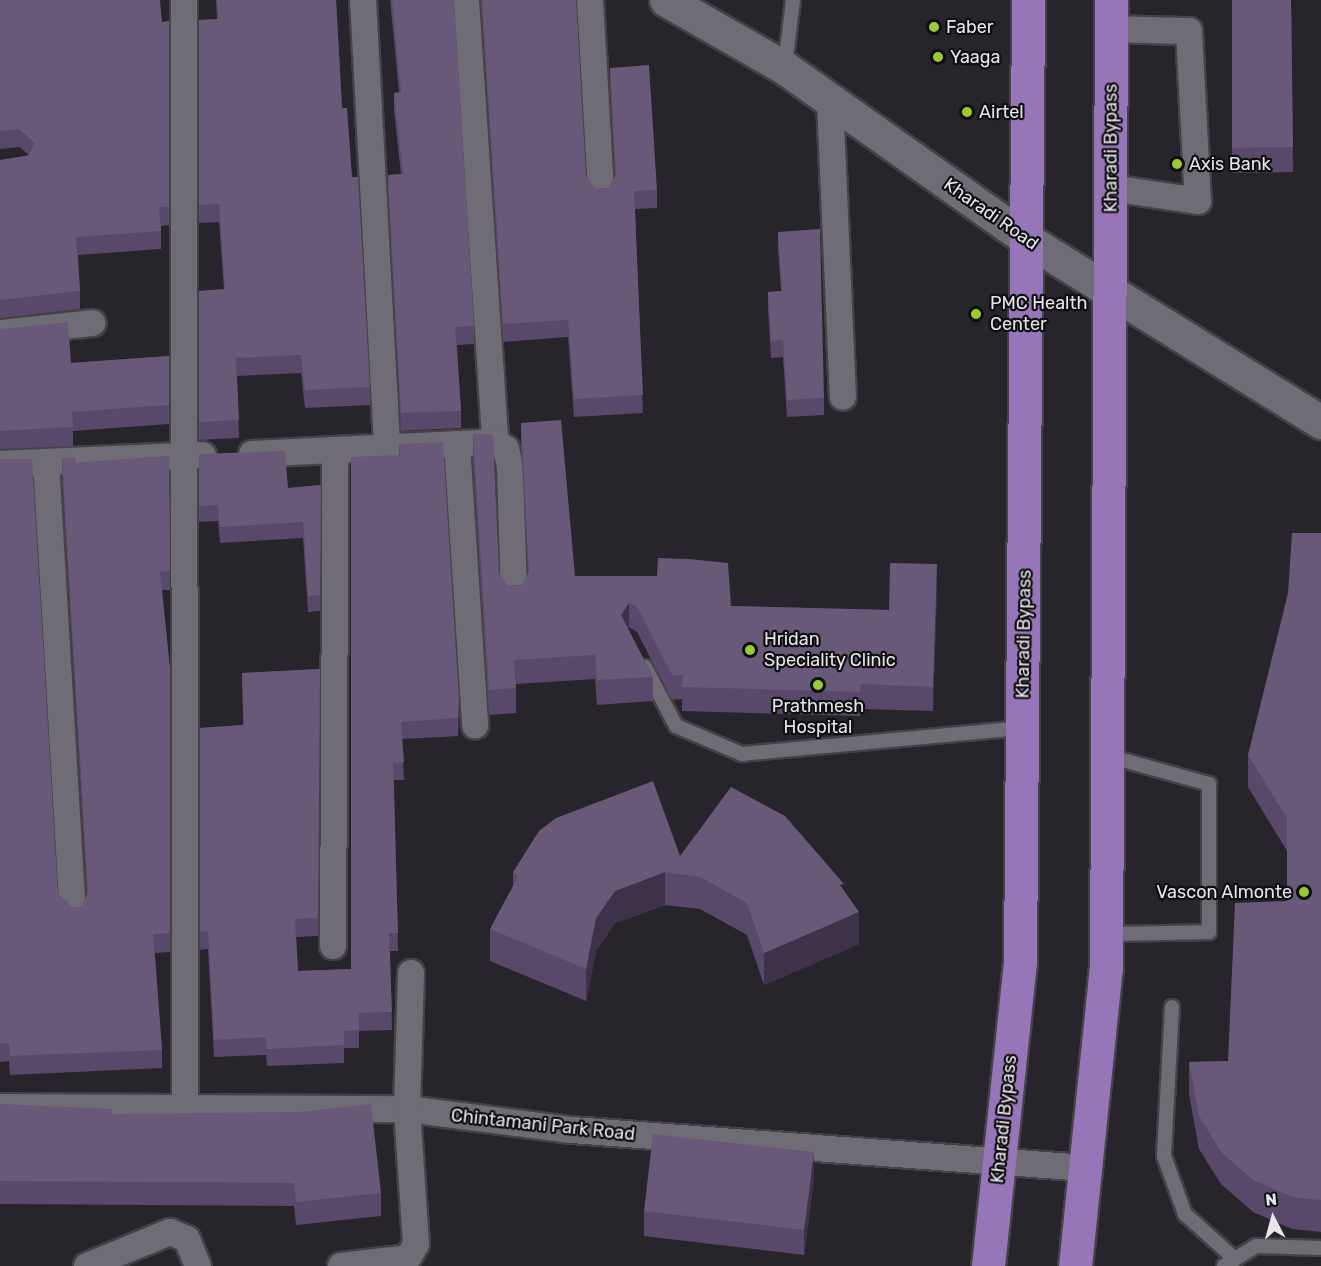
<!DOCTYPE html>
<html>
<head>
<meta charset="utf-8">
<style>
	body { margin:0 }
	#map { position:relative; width:1321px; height:1266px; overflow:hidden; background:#27242b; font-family:Rubik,sans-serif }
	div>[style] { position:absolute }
	.roads { filter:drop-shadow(2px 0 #444147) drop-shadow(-2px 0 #444147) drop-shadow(0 2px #444147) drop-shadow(0 -2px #444147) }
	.service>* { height:14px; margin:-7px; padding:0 7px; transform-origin:7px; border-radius:7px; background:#706c75 }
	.minor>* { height:26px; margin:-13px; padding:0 13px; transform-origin:13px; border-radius:13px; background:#706c75 }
	.tertiary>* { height:33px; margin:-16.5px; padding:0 16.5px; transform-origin:16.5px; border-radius:16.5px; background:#706c75 }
	.trunk>* { height:33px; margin:-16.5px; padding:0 16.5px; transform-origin:16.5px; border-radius:16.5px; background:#9676b9 }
	.wall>* { inset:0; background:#584869 }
	.shaded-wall>* { inset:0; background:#3e324a }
	.building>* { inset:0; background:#675977 }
	.dots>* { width:16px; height:16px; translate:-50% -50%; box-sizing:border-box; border:3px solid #0f0e11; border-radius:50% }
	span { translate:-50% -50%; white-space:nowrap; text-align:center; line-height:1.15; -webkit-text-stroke:4.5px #0f0e11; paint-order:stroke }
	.poi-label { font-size:18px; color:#e7e5ea }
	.left { translate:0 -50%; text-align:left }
	.right { translate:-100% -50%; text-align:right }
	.street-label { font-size:18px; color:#e7e5ea }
	.north { position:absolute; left:1243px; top:1188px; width:60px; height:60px; -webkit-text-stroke:4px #0f0e11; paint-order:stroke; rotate:354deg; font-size:16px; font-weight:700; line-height:24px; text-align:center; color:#e7e5ea }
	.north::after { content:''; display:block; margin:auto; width:21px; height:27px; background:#e7e5ea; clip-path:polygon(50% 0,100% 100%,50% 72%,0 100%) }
</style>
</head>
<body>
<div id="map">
	<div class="roads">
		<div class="service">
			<div style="left:785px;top:66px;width:66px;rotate:-83.1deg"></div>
			<div style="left:645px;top:667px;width:67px;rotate:62.3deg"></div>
			<div style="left:676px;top:726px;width:72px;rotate:23deg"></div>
			<div style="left:742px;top:754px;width:281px;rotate:-5.3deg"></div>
			<div style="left:1106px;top:934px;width:103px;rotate:-1.1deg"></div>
			<div style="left:1209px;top:932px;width:148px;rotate:-90deg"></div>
			<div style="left:1209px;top:784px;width:105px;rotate:-164.5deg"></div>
			<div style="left:1172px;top:1007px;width:149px;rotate:93.1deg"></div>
			<div style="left:1164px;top:1156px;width:62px;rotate:70.1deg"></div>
			<div style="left:1185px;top:1214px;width:67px;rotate:42deg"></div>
			<div style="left:1224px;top:1266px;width:38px;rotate:-32deg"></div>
			<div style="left:1256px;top:1246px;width:65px;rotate:1.8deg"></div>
		</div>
		<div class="minor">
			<div style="left:184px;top:0;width:1105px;rotate:89.95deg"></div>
			<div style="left:363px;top:0;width:451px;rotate:86.9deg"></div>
			<div style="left:466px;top:0;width:443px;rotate:86.2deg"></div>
			<div style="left:590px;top:0;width:193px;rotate:86.7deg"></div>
			<div style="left:1111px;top:29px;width:78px;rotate:1.5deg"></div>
			<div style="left:1189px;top:31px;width:170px;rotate:87deg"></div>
			<div style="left:1198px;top:201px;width:88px;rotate:-171.5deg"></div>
			<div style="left:830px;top:101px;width:296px;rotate:87.5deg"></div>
			<div style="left:0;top:333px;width:93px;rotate:-6.2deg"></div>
			<div style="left:457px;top:444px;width:282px;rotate:86.3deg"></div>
			<div style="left:252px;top:454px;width:243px;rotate:-2.8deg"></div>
			<div style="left:495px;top:442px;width:13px;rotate:32deg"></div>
			<div style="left:506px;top:449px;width:18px;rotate:77deg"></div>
			<div style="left:510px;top:467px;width:130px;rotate:88.2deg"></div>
			<div style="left:46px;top:462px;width:451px;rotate:86.6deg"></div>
			<div style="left:0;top:464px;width:203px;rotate:-2.5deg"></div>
			<div style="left:333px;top:946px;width:494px;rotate:-89.7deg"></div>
			<div style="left:0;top:1107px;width:407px;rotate:0.3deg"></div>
			<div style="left:407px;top:1109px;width:166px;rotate:7.3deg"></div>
			<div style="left:572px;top:1130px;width:515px;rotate:4.23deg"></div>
			<div style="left:87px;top:1266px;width:90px;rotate:-22.3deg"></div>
			<div style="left:170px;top:1232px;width:18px;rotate:22deg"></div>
			<div style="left:187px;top:1239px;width:29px;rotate:68deg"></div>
			<div style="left:341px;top:1266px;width:67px;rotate:-6.8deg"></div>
			<div style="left:408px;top:1258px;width:16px;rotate:-60deg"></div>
			<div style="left:416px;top:1244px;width:135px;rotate:-93.8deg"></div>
			<div style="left:407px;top:1109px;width:136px;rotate:-88.3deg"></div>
		</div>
		<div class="tertiary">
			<div style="left:666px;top:0;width:137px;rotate:29.7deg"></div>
			<div style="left:785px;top:68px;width:299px;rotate:35.3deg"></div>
			<div style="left:1029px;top:241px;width:344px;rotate:31.8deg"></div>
		</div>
		<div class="trunk">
			<div style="left:988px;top:1266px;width:306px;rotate:-84deg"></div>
			<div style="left:1020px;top:962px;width:962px;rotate:-89.52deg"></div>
			<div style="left:1075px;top:1266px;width:300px;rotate:-84.1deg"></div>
			<div style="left:1106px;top:968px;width:968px;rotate:-89.7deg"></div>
		</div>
	</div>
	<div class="wall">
		<div style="clip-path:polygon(0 0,162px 22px,169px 21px,169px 225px,161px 226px,161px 249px,78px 255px,80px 291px,80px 309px,0 318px,0 160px,29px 155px,19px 147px,0 149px)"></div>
		<div style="clip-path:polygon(216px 0,336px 0,342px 108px,352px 177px,370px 387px,370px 405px,305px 408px,301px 373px,237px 376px,239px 438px,199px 440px,199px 291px,224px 289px,219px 222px,199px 223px,199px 20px,217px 19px)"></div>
		<div style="clip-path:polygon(390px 0,454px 0,474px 326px,474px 344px,457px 345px,461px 411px,461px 428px,401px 431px,388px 193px,388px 175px,401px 174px,394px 111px,394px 93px,399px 92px)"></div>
		<div style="clip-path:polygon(481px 0,576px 0,586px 176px,595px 189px,609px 188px,615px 176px,610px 86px,610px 68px,657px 190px,657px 208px,635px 209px,643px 413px,574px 417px,568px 337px,503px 342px)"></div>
		<div style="clip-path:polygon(1232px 0,1291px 0,1293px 172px,1232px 173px)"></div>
		<div style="clip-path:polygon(778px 232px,824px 398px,824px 415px,787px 417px,783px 357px,771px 358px,768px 309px,768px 292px,781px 291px,778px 249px)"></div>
		<div style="clip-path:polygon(0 329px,71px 363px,169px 356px,169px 424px,73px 431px,73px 446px,0 449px)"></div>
		<div style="clip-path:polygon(521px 423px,575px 576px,731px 606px,889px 610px,937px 588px,933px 711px,861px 709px,860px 716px,682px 711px,682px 699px,672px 700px,637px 632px,629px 627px,628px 629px,653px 677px,653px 701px,597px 705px,595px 679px,516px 684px,516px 713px,489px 715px,473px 458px,473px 434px,499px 573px,507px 586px,522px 585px,528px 574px,521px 447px)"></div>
		<div style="clip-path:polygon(399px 444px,459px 718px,458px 736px,402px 739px,404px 780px,394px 780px,398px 951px,390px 951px,392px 1030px,359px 1031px,359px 1048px,344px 1048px,344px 1063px,267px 1066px,266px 1055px,214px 1057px,208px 949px,200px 950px,200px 728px,243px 725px,242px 673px,320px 669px,318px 936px,296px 937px,298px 971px,351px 969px,399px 455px)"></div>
		<div style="clip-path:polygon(199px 454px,288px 488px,321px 485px,320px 611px,308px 612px,303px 538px,220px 543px,218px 521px,199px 522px)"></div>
		<div style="clip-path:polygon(169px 456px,170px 590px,162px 590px,170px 669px,170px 952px,155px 953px,162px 1050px,162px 1068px,10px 1075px,9px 1061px,0 1062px,0 459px,58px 894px,73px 908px,82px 906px,87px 895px,62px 476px,62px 458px,76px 463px)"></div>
		<div style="clip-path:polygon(1321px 533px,1321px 1232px,1292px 1229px,1253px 1212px,1221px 1184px,1199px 1149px,1189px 1094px,1189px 1062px,1228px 1061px,1287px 901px,1287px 851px,1248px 787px,1248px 755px)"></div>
		<div style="clip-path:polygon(680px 856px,844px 891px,859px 944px,764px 985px,747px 935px,700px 909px,665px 905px,615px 923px,596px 951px,586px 1001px,490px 961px,490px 929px,513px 886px,513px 872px)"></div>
		<div style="clip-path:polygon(0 1104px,112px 1114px,381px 1193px,381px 1216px,296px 1225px,294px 1206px,0 1204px)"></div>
		<div style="clip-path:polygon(814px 1177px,804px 1255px,644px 1236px,644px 1211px)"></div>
	</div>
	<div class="shaded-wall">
		<div style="clip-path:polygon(937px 564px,937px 588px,933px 711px,933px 687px)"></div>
		<div style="clip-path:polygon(629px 603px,629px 627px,621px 640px,621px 615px)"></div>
		<div style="clip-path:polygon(459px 700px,459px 718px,458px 736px,458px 718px)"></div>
		<div style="clip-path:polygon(665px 872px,665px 905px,615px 923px,596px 951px,586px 1001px,586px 969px,596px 918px,615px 891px)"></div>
		<div style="clip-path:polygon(859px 912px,859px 944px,764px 985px,764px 953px)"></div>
		<div style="clip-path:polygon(814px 1152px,814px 1177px,804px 1255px,804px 1230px)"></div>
	</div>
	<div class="building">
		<div style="clip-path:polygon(0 0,160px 0,162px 22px,169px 21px,169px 207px,159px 207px,161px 231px,76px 237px,80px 291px,0 300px,0 160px,28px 156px,35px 143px,19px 129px,0 131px)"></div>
		<div style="clip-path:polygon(217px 0,336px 0,342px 108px,347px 108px,352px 177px,358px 177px,370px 387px,305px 390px,301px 355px,236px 358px,239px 420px,199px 422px,199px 291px,225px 289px,219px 204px,199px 205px,199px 20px,218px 19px)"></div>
		<div style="clip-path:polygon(392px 0,454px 0,474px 326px,455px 327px,461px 411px,401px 413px,388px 175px,403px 174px,394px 93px,401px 92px)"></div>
		<div style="clip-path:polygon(482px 0,576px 0,586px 176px,595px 189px,609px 188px,616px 175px,610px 68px,649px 65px,657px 190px,634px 191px,643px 395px,574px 399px,568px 320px,503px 324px)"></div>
		<div style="clip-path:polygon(1232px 0,1291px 0,1293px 147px,1232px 148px)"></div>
		<div style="clip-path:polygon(820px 229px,824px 398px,787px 400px,783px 340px,771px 341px,768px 292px,782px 291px,778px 232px)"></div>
		<div style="clip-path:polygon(68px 322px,71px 363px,169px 356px,169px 405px,72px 412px,73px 427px,0 431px,0 329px,1px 329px)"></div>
		<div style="clip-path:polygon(561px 420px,575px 576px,657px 576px,658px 558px,689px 559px,728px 563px,731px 606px,889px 610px,890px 563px,937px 564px,933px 687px,861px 684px,860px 692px,682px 687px,683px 675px,672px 675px,637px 607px,629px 603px,621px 615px,653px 677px,597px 680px,595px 655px,514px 660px,516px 688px,489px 690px,473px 434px,493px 434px,499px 573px,507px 586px,522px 585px,529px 572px,521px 423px)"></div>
		<div style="clip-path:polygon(443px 442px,459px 700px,458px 718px,401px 722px,404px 762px,393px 763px,398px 933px,389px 933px,392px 1012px,359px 1013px,359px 1030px,344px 1031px,344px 1045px,267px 1049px,266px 1037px,214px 1040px,208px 931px,200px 932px,200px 728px,244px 725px,242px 673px,320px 669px,318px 918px,295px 919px,298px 971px,351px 969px,351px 457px,400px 455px,399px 444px)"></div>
		<div style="clip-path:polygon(285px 451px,288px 488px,321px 485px,320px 595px,308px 596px,303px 522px,220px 527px,218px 505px,199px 506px,199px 454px)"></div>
		<div style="clip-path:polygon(169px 456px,170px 571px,160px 572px,170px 669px,170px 933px,153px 934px,162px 1050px,10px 1056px,9px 1043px,0 1043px,0 459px,32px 459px,58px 894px,73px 908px,82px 906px,88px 893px,62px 458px,75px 457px,76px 463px)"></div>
		<div style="clip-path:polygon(1292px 533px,1321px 533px,1321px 1200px,1292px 1197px,1253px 1180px,1221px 1152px,1199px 1116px,1189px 1062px,1228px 1061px,1235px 903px,1287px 901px,1287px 818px,1248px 755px,1288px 593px)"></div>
		<div style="clip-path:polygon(653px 781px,680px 856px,731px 787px,785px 816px,844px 884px,840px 885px,859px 912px,764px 953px,747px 903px,700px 877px,665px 872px,615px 891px,596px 918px,586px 969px,490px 929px,518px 877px,513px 872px,539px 831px,556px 818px)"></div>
		<div style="clip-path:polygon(0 1104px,112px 1109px,112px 1114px,299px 1112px,371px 1104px,381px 1193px,296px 1202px,294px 1183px,0 1181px)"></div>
		<div style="clip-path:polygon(653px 1134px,814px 1152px,804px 1230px,644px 1211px)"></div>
	</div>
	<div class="dots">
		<div style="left:934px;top:27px;background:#9bcb32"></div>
		<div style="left:938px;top:57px;background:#9bcb32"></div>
		<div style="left:967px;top:112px;background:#9bcb32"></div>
		<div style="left:1177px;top:164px;background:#9bcb32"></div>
		<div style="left:976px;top:314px;background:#9bcb32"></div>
		<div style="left:750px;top:650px;background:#9bcb32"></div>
		<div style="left:818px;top:685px;background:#9bcb32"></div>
		<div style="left:1304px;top:892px;background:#9bcb32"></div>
	</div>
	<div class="poi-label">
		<span class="left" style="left:946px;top:27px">Faber</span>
		<span class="left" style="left:950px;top:57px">Yaaga</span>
		<span class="left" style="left:979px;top:112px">Airtel</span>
		<span class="left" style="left:1189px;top:164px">Axis Bank</span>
		<span class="left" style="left:990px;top:314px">PMC Health<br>Center</span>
		<span class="left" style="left:764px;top:650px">Hridan<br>Speciality Clinic</span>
		<span style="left:818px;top:717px">Prathmesh<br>Hospital</span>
		<span class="right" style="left:1292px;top:892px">Vascon Almonte</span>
	</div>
	<div class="street-label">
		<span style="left:1111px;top:148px;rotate:-90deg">Kharadi Bypass</span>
		<span style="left:991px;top:214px;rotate:35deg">Kharadi Road</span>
		<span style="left:1024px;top:634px;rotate:-89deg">Kharadi Bypass</span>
		<span style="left:1004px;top:1119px;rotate:-84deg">Kharadi Bypass</span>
		<span style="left:543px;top:1125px;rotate:6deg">Chintamani Park Road</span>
	</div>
	<div class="north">N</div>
</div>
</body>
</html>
